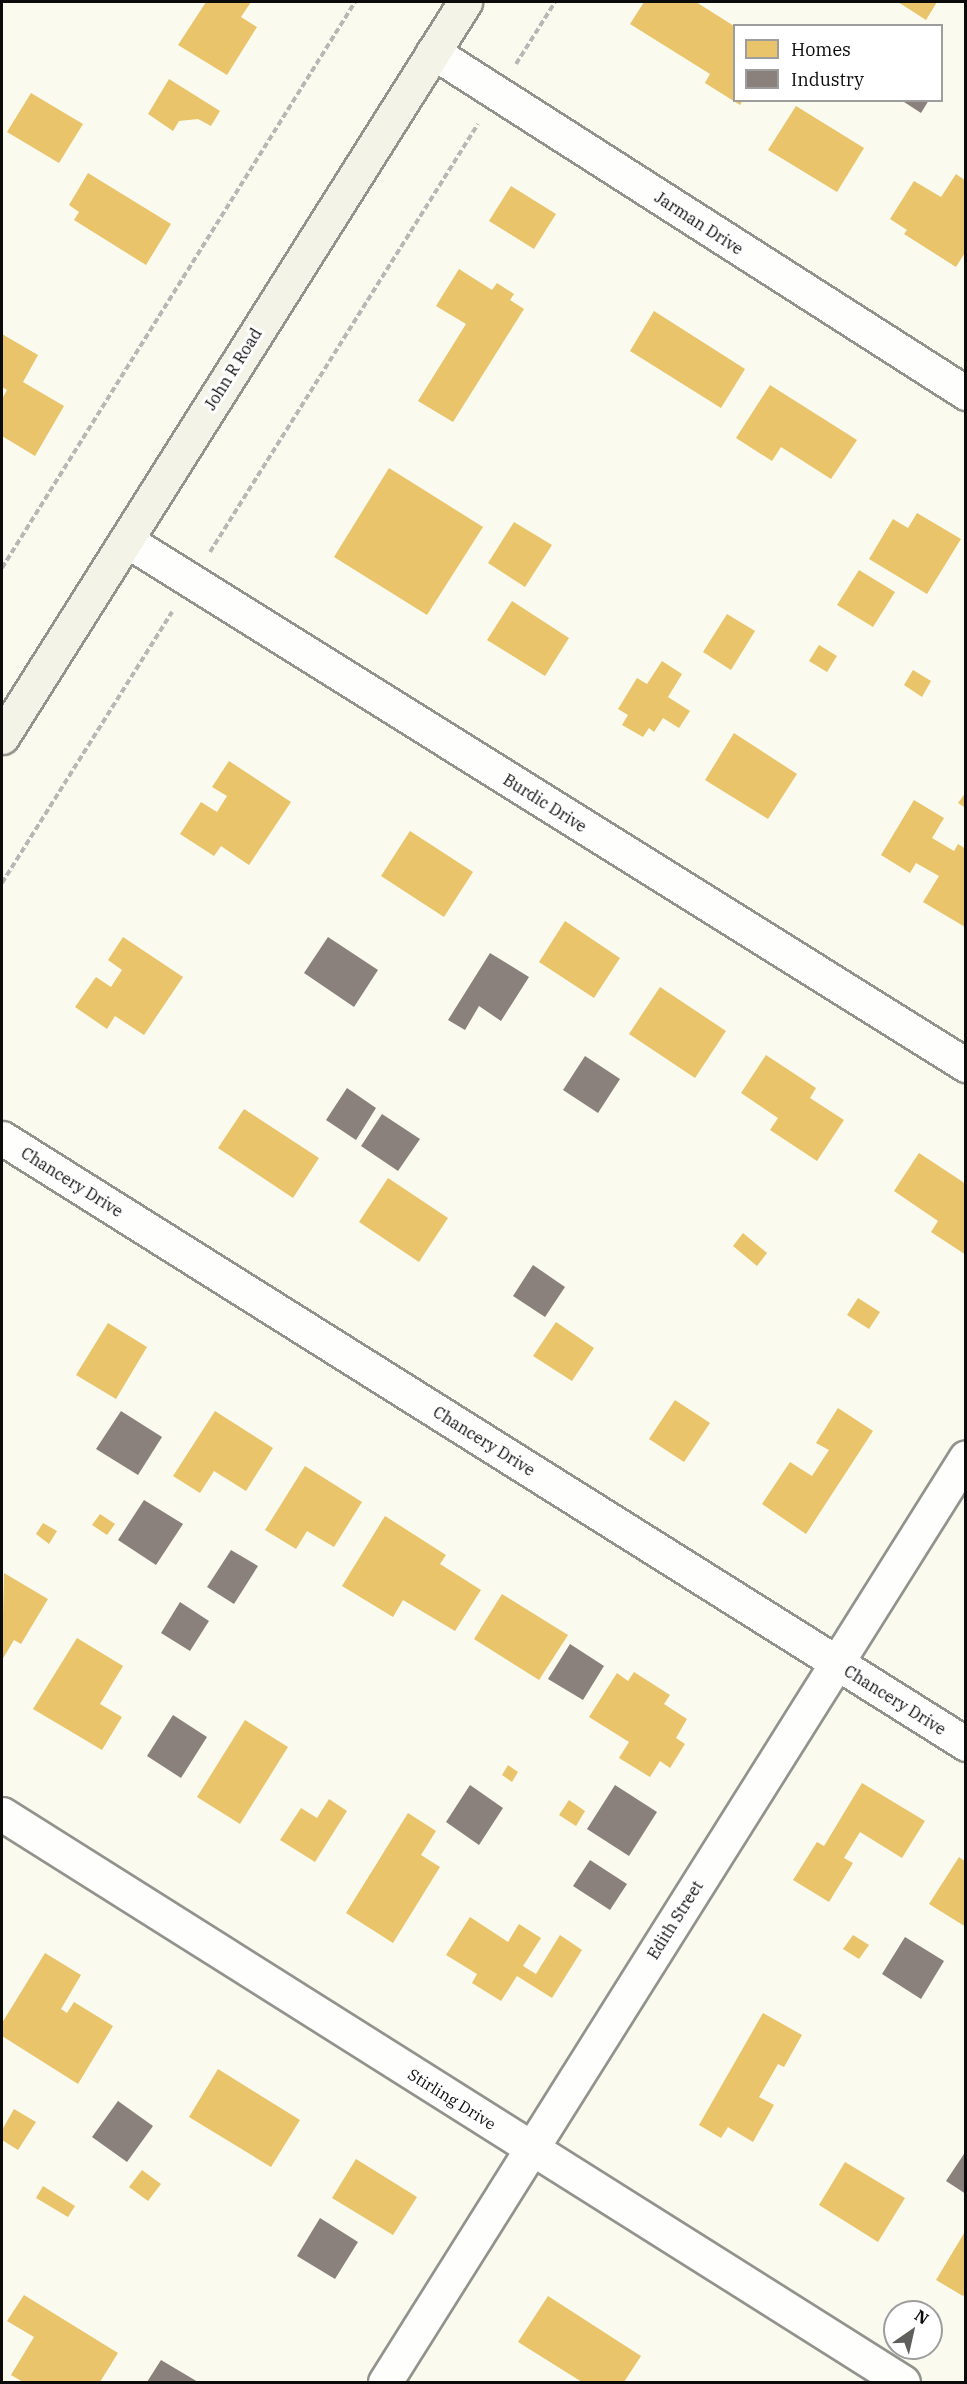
<!DOCTYPE html>
<html>
<head>
<meta charset="utf-8">
<style>
	body { margin:0 }
	#map { position:relative; width:967px; height:2384px; overflow:hidden; background:#fafaef; font-family:"IBM Plex Serif",serif }
	div>[style] { position:absolute }
	.homes>* { inset:0; background:#e9c46a }
	.industry>* { inset:0; background:#8a817c }
	.path>* { height:4px; margin-top:-2px; transform-origin:0; background:repeating-linear-gradient(90deg,#b7b7b5 0 6px,transparent 0 9px) }
	.roads { filter:drop-shadow(2px 0 #93938e) drop-shadow(-2px 0 #93938e) drop-shadow(0 2px #93938e) drop-shadow(0 -2px #93938e) }
	.minor>* { height:33px; margin:-16.5px; padding:0 16.5px; transform-origin:16.5px; border-radius:16.5px; background:#fefefd }
	.secondary>* { height:33px; margin:-16.5px; padding:0 16.5px; transform-origin:16.5px; border-radius:16.5px; background:#f3f4e7 }
	span { translate:-50% -50%; white-space:nowrap; text-align:center; line-height:1.15; -webkit-text-stroke:6px #fff; paint-order:stroke }
	.street-label { font-size:16px; color:#0b0b0b }
	.frame { position:absolute; inset:0; border:3px solid #0b0b0b; pointer-events:none }
	.legend { position:absolute; left:733px; top:24px; width:210px; height:78px; box-sizing:border-box; background:#fff; border:2px solid #9d9d9d; margin:0; padding:8px 10px; list-style:none; font-size:18px; color:#0b0b0b }
	.legend li { display:flex; align-items:center; gap:12px; height:30px }
	.legend b { width:30px; border:2px solid #9d9d9d }
	.north { position:absolute; left:883px; top:2300px; width:60px; height:60px; box-sizing:border-box; background:#fff; border:2px solid #9d9d9d; border-radius:50%; rotate:34deg; font-size:16px; font-weight:700; line-height:24px; text-align:center; color:#0b0b0b }
	.north::after { content:''; display:block; margin:auto; width:21px; height:27px; background:#5f5f5b; clip-path:polygon(50% 0,100% 100%,50% 72%,0 100%) }
</style>
</head>
<body>
<div id="map">
	<div class="homes">
		<div style="clip-path:polygon(206px 2px,251px 2px,241px 17px,257px 27px,227px 75px,178px 45px)"></div>
		<div style="clip-path:polygon(644px 2px,696px 2px,734px 26px,734px 100px,743px 100px,740px 105px,705px 83px,710px 74px,630px 24px)"></div>
		<div style="clip-path:polygon(898px 2px,937px 2px,926px 20px)"></div>
		<div style="clip-path:polygon(169px 79px,220px 111px,211px 126px,198px 119px,179px 121px,173px 131px,148px 114px)"></div>
		<div style="clip-path:polygon(31px 93px,83px 124px,59px 163px,7px 132px)"></div>
		<div style="clip-path:polygon(796px 106px,864px 148px,837px 192px,768px 150px)"></div>
		<div style="clip-path:polygon(88px 173px,171px 224px,146px 265px,74px 220px,79px 212px,69px 205px)"></div>
		<div style="clip-path:polygon(956px 174px,966px 181px,966px 251px,956px 267px,904px 234px,907px 230px,890px 219px,914px 181px,941px 197px)"></div>
		<div style="clip-path:polygon(511px 186px,556px 214px,534px 249px,489px 221px)"></div>
		<div style="clip-path:polygon(459px 269px,492px 290px,497px 283px,514px 294px,510px 300px,524px 309px,453px 422px,418px 401px,466px 324px,436px 306px)"></div>
		<div style="clip-path:polygon(654px 311px,745px 369px,721px 408px,630px 351px)"></div>
		<div style="clip-path:polygon(2px 334px,38px 355px,23px 382px,64px 406px,35px 456px,2px 436px,2px 399px,7px 390px,2px 387px)"></div>
		<div style="clip-path:polygon(770px 385px,857px 440px,831px 479px,781px 447px,772px 461px,736px 438px)"></div>
		<div style="clip-path:polygon(389px 468px,483px 527px,427px 615px,334px 557px)"></div>
		<div style="clip-path:polygon(917px 513px,961px 539px,927px 594px,869px 559px,893px 519px,908px 528px)"></div>
		<div style="clip-path:polygon(514px 522px,552px 545px,525px 587px,488px 563px)"></div>
		<div style="clip-path:polygon(859px 570px,895px 592px,873px 627px,837px 605px)"></div>
		<div style="clip-path:polygon(512px 601px,569px 638px,545px 676px,487px 640px)"></div>
		<div style="clip-path:polygon(727px 614px,755px 631px,731px 670px,703px 652px)"></div>
		<div style="clip-path:polygon(819px 645px,837px 656px,827px 672px,809px 661px)"></div>
		<div style="clip-path:polygon(662px 661px,682px 674px,668px 697px,690px 711px,679px 728px,663px 718px,654px 732px,649px 728px,643px 737px,622px 725px,628px 715px,618px 709px,637px 678px,647px 684px)"></div>
		<div style="clip-path:polygon(913px 670px,931px 681px,922px 697px,904px 685px)"></div>
		<div style="clip-path:polygon(734px 733px,797px 774px,768px 819px,705px 780px)"></div>
		<div style="clip-path:polygon(229px 761px,291px 802px,249px 865px,221px 846px,214px 856px,180px 834px,201px 802px,217px 812px,227px 796px,212px 787px)"></div>
		<div style="clip-path:polygon(966px 792px,966px 808px,958px 803px)"></div>
		<div style="clip-path:polygon(914px 800px,944px 818px,932px 838px,954px 851px,958px 844px,966px 849px,965px 927px,923px 902px,939px 876px,916px 863px,910px 873px,881px 855px)"></div>
		<div style="clip-path:polygon(410px 831px,473px 872px,444px 917px,381px 876px)"></div>
		<div style="clip-path:polygon(565px 921px,620px 958px,594px 998px,539px 962px)"></div>
		<div style="clip-path:polygon(123px 937px,183px 977px,144px 1035px,115px 1016px,107px 1029px,75px 1007px,96px 977px,111px 987px,122px 970px,108px 960px)"></div>
		<div style="clip-path:polygon(660px 987px,726px 1031px,695px 1078px,629px 1034px)"></div>
		<div style="clip-path:polygon(766px 1055px,816px 1088px,810px 1098px,844px 1120px,817px 1161px,770px 1130px,778px 1118px,741px 1093px)"></div>
		<div style="clip-path:polygon(244px 1109px,319px 1158px,293px 1198px,218px 1148px)"></div>
		<div style="clip-path:polygon(919px 1153px,966px 1184px,966px 1255px,931px 1232px,938px 1221px,894px 1191px)"></div>
		<div style="clip-path:polygon(388px 1178px,448px 1218px,419px 1262px,359px 1222px)"></div>
		<div style="clip-path:polygon(743px 1233px,767px 1253px,757px 1266px,733px 1246px)"></div>
		<div style="clip-path:polygon(858px 1298px,880px 1312px,869px 1329px,847px 1315px)"></div>
		<div style="clip-path:polygon(556px 1322px,594px 1348px,572px 1381px,533px 1356px)"></div>
		<div style="clip-path:polygon(108px 1323px,147px 1347px,116px 1399px,76px 1375px)"></div>
		<div style="clip-path:polygon(675px 1400px,710px 1423px,684px 1462px,649px 1439px)"></div>
		<div style="clip-path:polygon(838px 1408px,873px 1431px,806px 1534px,762px 1504px,790px 1462px,812px 1476px,829px 1450px,816px 1443px)"></div>
		<div style="clip-path:polygon(215px 1411px,273px 1448px,246px 1491px,214px 1471px,200px 1493px,173px 1476px)"></div>
		<div style="clip-path:polygon(305px 1466px,362px 1502px,334px 1547px,307px 1531px,296px 1549px,265px 1530px)"></div>
		<div style="clip-path:polygon(100px 1514px,115px 1524px,107px 1535px,92px 1525px)"></div>
		<div style="clip-path:polygon(385px 1516px,446px 1555px,440px 1564px,481px 1590px,455px 1631px,403px 1600px,393px 1617px,342px 1586px)"></div>
		<div style="clip-path:polygon(43px 1523px,57px 1531px,49px 1544px,36px 1534px)"></div>
		<div style="clip-path:polygon(4px 1573px,48px 1599px,21px 1644px,14px 1640px,2px 1660px)"></div>
		<div style="clip-path:polygon(502px 1594px,568px 1635px,539px 1680px,474px 1639px)"></div>
		<div style="clip-path:polygon(77px 1638px,123px 1666px,100px 1704px,122px 1717px,102px 1750px,33px 1709px)"></div>
		<div style="clip-path:polygon(634px 1672px,670px 1695px,664px 1704px,687px 1719px,676px 1738px,685px 1744px,670px 1768px,660px 1761px,650px 1777px,619px 1758px,629px 1742px,589px 1717px,617px 1673px,628px 1681px)"></div>
		<div style="clip-path:polygon(245px 1720px,288px 1747px,240px 1824px,197px 1797px)"></div>
		<div style="clip-path:polygon(508px 1765px,518px 1772px,512px 1782px,502px 1775px)"></div>
		<div style="clip-path:polygon(862px 1783px,925px 1821px,902px 1858px,860px 1832px,844px 1858px,853px 1863px,829px 1902px,793px 1880px,817px 1842px,824px 1846px)"></div>
		<div style="clip-path:polygon(329px 1799px,347px 1811px,315px 1862px,280px 1840px,301px 1808px,317px 1818px)"></div>
		<div style="clip-path:polygon(569px 1800px,585px 1811px,576px 1826px,559px 1815px)"></div>
		<div style="clip-path:polygon(408px 1813px,436px 1831px,421px 1855px,440px 1867px,393px 1943px,346px 1913px)"></div>
		<div style="clip-path:polygon(959px 1857px,966px 1862px,966px 1927px,929px 1904px)"></div>
		<div style="clip-path:polygon(470px 1917px,508px 1942px,519px 1924px,541px 1938px,523px 1966px,536px 1974px,560px 1935px,582px 1950px,552px 1998px,517px 1976px,501px 2001px,472px 1983px,477px 1974px,446px 1955px)"></div>
		<div style="clip-path:polygon(853px 1935px,869px 1945px,859px 1959px,843px 1949px)"></div>
		<div style="clip-path:polygon(45px 1953px,81px 1975px,61px 2009px,67px 2013px,74px 2002px,113px 2026px,78px 2084px,2px 2036px,2px 2023px)"></div>
		<div style="clip-path:polygon(763px 2013px,802px 2035px,784px 2067px,778px 2064px,759px 2097px,774px 2105px,753px 2142px,728px 2127px,721px 2138px,699px 2125px)"></div>
		<div style="clip-path:polygon(218px 2069px,300px 2120px,271px 2167px,189px 2117px)"></div>
		<div style="clip-path:polygon(14px 2109px,36px 2122px,18px 2150px,2px 2140px,2px 2130px)"></div>
		<div style="clip-path:polygon(356px 2159px,417px 2197px,393px 2235px,332px 2198px)"></div>
		<div style="clip-path:polygon(845px 2162px,905px 2198px,878px 2242px,819px 2205px)"></div>
		<div style="clip-path:polygon(142px 2170px,161px 2184px,148px 2201px,129px 2187px)"></div>
		<div style="clip-path:polygon(43px 2186px,75px 2206px,68px 2217px,36px 2198px)"></div>
		<div style="clip-path:polygon(966px 2230px,966px 2291px,963px 2296px,936px 2280px)"></div>
		<div style="clip-path:polygon(24px 2295px,118px 2353px,100px 2382px,23px 2382px,11px 2375px,34px 2337px,7px 2321px)"></div>
		<div style="clip-path:polygon(548px 2296px,641px 2356px,624px 2382px,582px 2382px,518px 2342px)"></div>
	</div>
	<div class="industry">
		<div style="clip-path:polygon(901px 100px,929px 100px,921px 113px)"></div>
		<div style="clip-path:polygon(328px 937px,378px 970px,354px 1007px,304px 973px)"></div>
		<div style="clip-path:polygon(490px 953px,529px 977px,501px 1021px,479px 1006px,465px 1030px,448px 1020px)"></div>
		<div style="clip-path:polygon(585px 1056px,620px 1079px,598px 1113px,563px 1090px)"></div>
		<div style="clip-path:polygon(347px 1088px,376px 1108px,356px 1140px,326px 1120px)"></div>
		<div style="clip-path:polygon(382px 1114px,420px 1139px,398px 1171px,361px 1146px)"></div>
		<div style="clip-path:polygon(533px 1265px,565px 1287px,545px 1317px,513px 1296px)"></div>
		<div style="clip-path:polygon(121px 1411px,162px 1437px,138px 1475px,96px 1449px)"></div>
		<div style="clip-path:polygon(144px 1500px,183px 1524px,156px 1565px,118px 1540px)"></div>
		<div style="clip-path:polygon(231px 1550px,258px 1566px,234px 1604px,207px 1587px)"></div>
		<div style="clip-path:polygon(180px 1602px,209px 1621px,190px 1651px,161px 1633px)"></div>
		<div style="clip-path:polygon(570px 1644px,604px 1666px,583px 1700px,548px 1679px)"></div>
		<div style="clip-path:polygon(173px 1715px,207px 1737px,181px 1778px,147px 1756px)"></div>
		<div style="clip-path:polygon(470px 1785px,503px 1808px,479px 1845px,446px 1822px)"></div>
		<div style="clip-path:polygon(615px 1785px,657px 1812px,629px 1856px,587px 1829px)"></div>
		<div style="clip-path:polygon(590px 1860px,627px 1884px,610px 1910px,573px 1886px)"></div>
		<div style="clip-path:polygon(905px 1937px,944px 1961px,921px 1999px,882px 1974px)"></div>
		<div style="clip-path:polygon(118px 2101px,153px 2126px,127px 2162px,92px 2137px)"></div>
		<div style="clip-path:polygon(966px 2151px,966px 2194px,946px 2181px)"></div>
		<div style="clip-path:polygon(320px 2218px,358px 2242px,335px 2279px,297px 2256px)"></div>
		<div style="clip-path:polygon(161px 2360px,198px 2382px,147px 2382px)"></div>
	</div>
	<div class="path">
		<div style="left:516px;top:64px;width:73px;rotate:-57.8deg"></div>
		<div style="left:210px;top:552px;width:505px;rotate:-57.95deg"></div>
		<div style="left:2px;top:568px;width:667px;rotate:-58.05deg"></div>
		<div style="left:2px;top:883px;width:320px;rotate:-57.9deg"></div>
	</div>
	<div class="roads">
		<div class="minor">
			<div style="left:433px;top:52px;width:633px;rotate:32.61deg"></div>
			<div style="left:126px;top:540px;width:991px;rotate:32.01deg"></div>
			<div style="left:2px;top:1138px;width:1139px;rotate:32.15deg"></div>
			<div style="left:2px;top:1814px;width:1065px;rotate:32.23deg"></div>
			<div style="left:385px;top:2382px;width:1092px;rotate:-57.87deg"></div>
		</div>
		<div class="secondary">
			<div style="left:2px;top:737px;width:869px;rotate:-57.79deg"></div>
		</div>
	</div>
	<div class="street-label">
		<span style="left:699px;top:223px;rotate:33deg">Jarman Drive</span>
		<span style="left:233px;top:369px;rotate:-58deg">John R Road</span>
		<span style="left:545px;top:803px;rotate:32deg">Burdic Drive</span>
		<span style="left:72px;top:1182px;rotate:32deg">Chancery Drive</span>
		<span style="left:484px;top:1441px;rotate:32deg">Chancery Drive</span>
		<span style="left:895px;top:1700px;rotate:32deg">Chancery Drive</span>
		<span style="left:675px;top:1920px;rotate:-58deg">Edith Street</span>
		<span style="left:452px;top:2099px;rotate:32deg">Stirling Drive</span>
	</div>
	<div class="frame"></div>
	<ul class="legend">
	<li><b style="height:16px;background:#e9c46a"></b>Homes</li>
	<li><b style="height:16px;background:#8a817c"></b>Industry</li>
	</ul>
	<div class="north">N</div>
</div>
</body>
</html>
